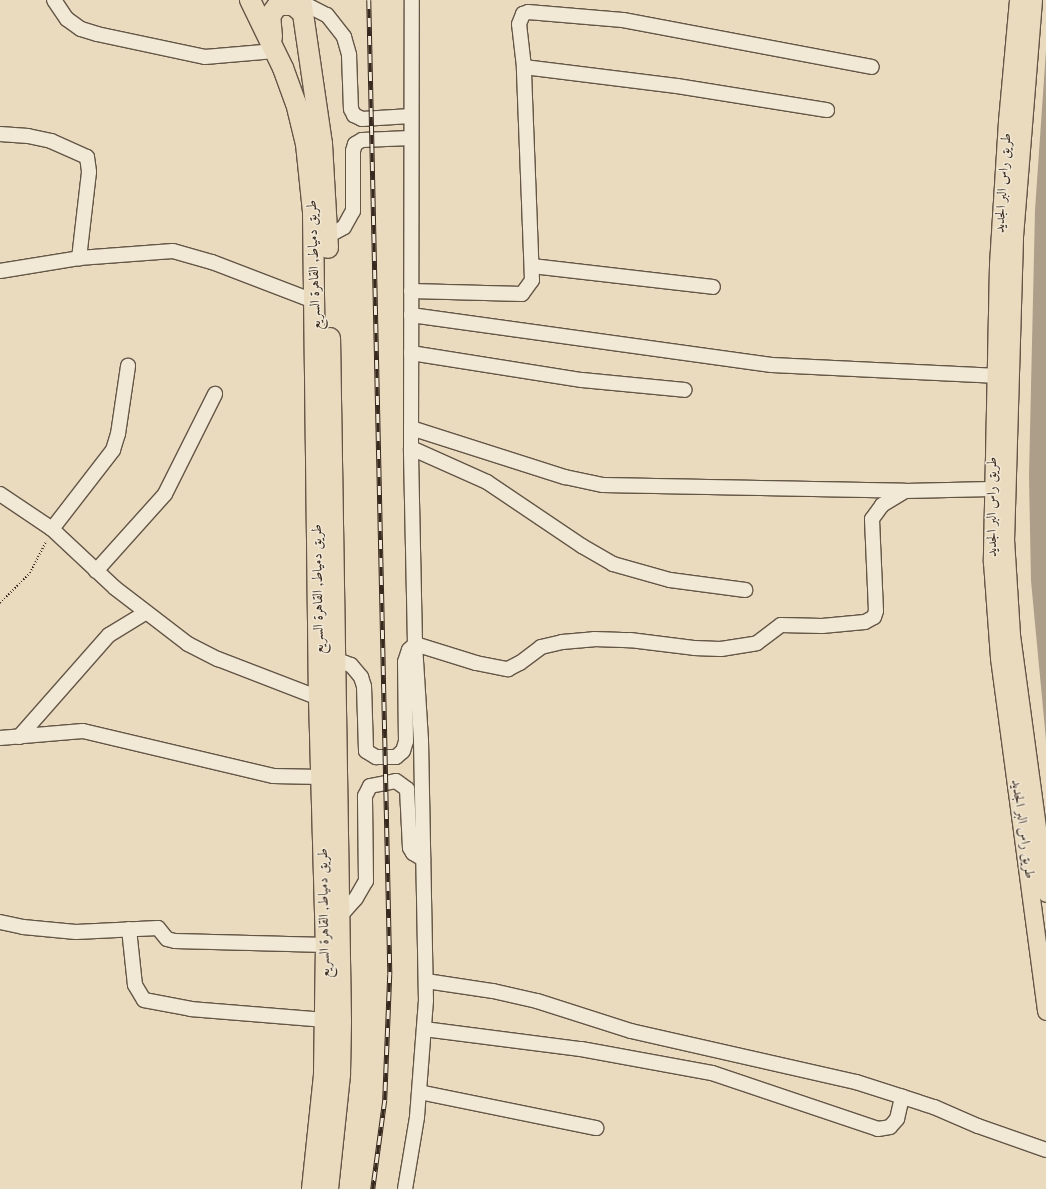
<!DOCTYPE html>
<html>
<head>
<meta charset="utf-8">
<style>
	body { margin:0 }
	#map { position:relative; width:1046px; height:1189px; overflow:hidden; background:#eadbbf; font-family:Cardo,Amiri,serif }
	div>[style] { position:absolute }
	.water>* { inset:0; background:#ad9e89 }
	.path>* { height:2px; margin-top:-1px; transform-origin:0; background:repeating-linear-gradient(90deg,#38291f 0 1px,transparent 0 3px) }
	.roads { filter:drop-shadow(1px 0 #645647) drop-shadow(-1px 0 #645647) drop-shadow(0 1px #645647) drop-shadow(0 -1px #645647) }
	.minor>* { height:14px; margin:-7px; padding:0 7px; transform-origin:7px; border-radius:7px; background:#f1e8d5 }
	.major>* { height:17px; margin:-8.5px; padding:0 8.5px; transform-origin:8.5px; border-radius:8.5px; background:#eadbbf }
	.highway>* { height:20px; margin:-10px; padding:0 10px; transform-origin:10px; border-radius:10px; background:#eadbbf }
	.rail>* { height:4.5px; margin-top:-2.25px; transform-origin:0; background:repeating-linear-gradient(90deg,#f1e8d5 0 9px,#38291f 0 18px); box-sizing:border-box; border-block:1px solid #38291f }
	span { translate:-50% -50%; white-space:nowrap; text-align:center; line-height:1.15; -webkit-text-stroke:3px #f1e8d5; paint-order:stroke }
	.street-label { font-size:14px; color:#38291f }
</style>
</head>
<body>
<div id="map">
	<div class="water">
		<div style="clip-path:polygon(1046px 50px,1046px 740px,1031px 581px,1029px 476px,1035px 210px)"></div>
	</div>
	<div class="path">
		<div style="left:0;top:603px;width:42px;rotate:-45deg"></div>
		<div style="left:30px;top:573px;width:36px;rotate:-63deg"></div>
	</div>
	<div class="roads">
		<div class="minor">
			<div style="left:54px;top:0;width:23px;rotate:56deg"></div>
			<div style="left:67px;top:19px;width:17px;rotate:36deg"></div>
			<div style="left:81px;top:29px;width:17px;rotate:17deg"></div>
			<div style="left:97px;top:34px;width:110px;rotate:12deg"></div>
			<div style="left:205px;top:57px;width:70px;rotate:-4.9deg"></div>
			<div style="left:301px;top:2px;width:29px;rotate:27deg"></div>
			<div style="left:327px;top:15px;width:28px;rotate:52deg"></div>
			<div style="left:344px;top:37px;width:19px;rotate:74deg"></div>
			<div style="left:349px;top:55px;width:54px;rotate:87.9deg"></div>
			<div style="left:351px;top:109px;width:7px;rotate:63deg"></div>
			<div style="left:354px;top:115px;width:9px;rotate:27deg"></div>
			<div style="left:362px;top:119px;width:49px;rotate:-3.5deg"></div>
			<div style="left:524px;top:67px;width:154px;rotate:7.1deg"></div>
			<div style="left:677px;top:86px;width:152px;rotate:9.1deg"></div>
			<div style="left:0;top:134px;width:28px;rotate:4deg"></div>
			<div style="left:28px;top:136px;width:24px;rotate:12deg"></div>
			<div style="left:51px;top:141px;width:39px;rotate:24deg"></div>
			<div style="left:87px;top:157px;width:15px;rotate:82deg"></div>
			<div style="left:89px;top:172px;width:87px;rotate:96.6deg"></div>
			<div style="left:328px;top:236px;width:18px;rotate:-29deg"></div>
			<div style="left:344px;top:227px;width:18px;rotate:-61deg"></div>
			<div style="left:353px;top:211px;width:60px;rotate:-90deg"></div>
			<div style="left:353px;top:151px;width:7px;rotate:-74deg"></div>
			<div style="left:355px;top:144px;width:8px;rotate:-30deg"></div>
			<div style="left:362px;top:140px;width:49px;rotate:-2.3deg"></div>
			<div style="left:532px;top:266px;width:182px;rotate:6.6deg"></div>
			<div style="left:0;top:271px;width:80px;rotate:-9.3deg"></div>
			<div style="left:79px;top:258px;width:94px;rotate:-4.3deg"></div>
			<div style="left:173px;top:251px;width:41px;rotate:15.8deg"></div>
			<div style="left:212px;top:262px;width:111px;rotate:21deg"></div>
			<div style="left:411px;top:291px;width:111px;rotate:1.5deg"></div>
			<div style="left:522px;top:294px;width:17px;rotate:-54deg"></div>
			<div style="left:532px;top:280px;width:213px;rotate:-92.2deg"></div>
			<div style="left:524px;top:67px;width:43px;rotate:-96.6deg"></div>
			<div style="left:519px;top:24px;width:11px;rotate:-68deg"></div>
			<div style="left:523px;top:14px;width:5px;rotate:-22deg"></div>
			<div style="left:528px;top:12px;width:95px;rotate:4.8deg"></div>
			<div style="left:623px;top:20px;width:253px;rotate:10.7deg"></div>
			<div style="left:411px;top:315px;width:364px;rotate:7.9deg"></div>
			<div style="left:772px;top:365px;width:222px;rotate:2.8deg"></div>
			<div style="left:411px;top:353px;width:173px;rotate:9deg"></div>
			<div style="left:582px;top:380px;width:103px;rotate:5.5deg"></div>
			<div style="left:411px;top:428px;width:162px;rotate:17.7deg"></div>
			<div style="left:565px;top:477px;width:39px;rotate:12deg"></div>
			<div style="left:603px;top:485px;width:302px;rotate:1.1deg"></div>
			<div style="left:905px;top:491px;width:87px;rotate:-1.3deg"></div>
			<div style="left:411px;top:448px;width:83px;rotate:24.1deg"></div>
			<div style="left:487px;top:482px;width:115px;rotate:34deg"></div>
			<div style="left:582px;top:546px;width:36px;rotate:30deg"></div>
			<div style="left:613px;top:564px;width:59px;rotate:15.7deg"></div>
			<div style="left:670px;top:580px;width:76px;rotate:7.6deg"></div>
			<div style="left:0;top:494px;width:63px;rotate:33.9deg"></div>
			<div style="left:52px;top:529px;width:86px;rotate:43.1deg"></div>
			<div style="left:115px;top:588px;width:92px;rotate:37.5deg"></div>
			<div style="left:188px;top:644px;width:34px;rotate:27deg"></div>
			<div style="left:218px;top:659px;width:108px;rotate:21.1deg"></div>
			<div style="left:52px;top:529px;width:100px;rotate:-52.3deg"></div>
			<div style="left:113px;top:450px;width:17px;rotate:-73deg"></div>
			<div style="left:118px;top:434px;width:69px;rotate:-81.6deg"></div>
			<div style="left:96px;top:571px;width:103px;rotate:-48.1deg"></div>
			<div style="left:165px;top:494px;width:112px;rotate:-63.4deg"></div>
			<div style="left:335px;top:659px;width:17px;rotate:21deg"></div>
			<div style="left:351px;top:665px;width:16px;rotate:50deg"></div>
			<div style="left:361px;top:677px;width:9px;rotate:72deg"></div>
			<div style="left:364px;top:686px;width:65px;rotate:88.2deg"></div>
			<div style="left:366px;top:751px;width:12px;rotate:31deg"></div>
			<div style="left:376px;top:757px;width:20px"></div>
			<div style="left:396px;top:757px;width:9px;rotate:-41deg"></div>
			<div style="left:403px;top:751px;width:10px;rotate:-73deg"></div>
			<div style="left:406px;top:741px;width:79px;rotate:-90.7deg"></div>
			<div style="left:405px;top:662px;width:13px;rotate:-72deg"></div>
			<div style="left:409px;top:650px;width:8px;rotate:-45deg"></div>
			<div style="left:415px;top:644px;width:64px;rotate:17.3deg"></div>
			<div style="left:476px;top:663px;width:33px;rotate:11deg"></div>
			<div style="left:508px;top:669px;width:13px;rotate:-27deg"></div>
			<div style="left:520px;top:663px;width:26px;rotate:-37deg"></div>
			<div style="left:541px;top:647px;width:22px;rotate:-13deg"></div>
			<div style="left:562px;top:642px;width:32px;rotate:-5deg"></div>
			<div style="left:594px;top:639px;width:36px;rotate:2deg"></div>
			<div style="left:630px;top:640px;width:64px;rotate:7.1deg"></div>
			<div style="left:694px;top:648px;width:27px;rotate:2deg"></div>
			<div style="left:721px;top:649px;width:36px;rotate:-9deg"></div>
			<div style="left:757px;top:643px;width:30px;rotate:-37deg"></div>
			<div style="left:781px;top:625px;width:41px;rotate:1.4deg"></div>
			<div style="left:822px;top:626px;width:43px;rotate:-5.3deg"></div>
			<div style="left:865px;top:622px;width:10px;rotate:-29deg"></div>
			<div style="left:874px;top:617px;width:6px;rotate:-72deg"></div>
			<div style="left:876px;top:611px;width:92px;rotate:-92.5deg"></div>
			<div style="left:872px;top:519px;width:17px;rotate:-54deg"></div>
			<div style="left:882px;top:505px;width:27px;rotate:-31deg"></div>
			<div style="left:19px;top:737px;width:136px;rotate:-48.6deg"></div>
			<div style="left:109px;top:635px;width:42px;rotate:-31.4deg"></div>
			<div style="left:0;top:738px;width:83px;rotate:-4.8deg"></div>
			<div style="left:83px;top:731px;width:195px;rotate:13.3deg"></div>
			<div style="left:273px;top:776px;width:48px;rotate:1.2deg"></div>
			<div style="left:340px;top:916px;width:24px;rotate:-48deg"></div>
			<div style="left:356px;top:898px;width:20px;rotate:-60deg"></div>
			<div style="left:366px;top:881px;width:85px;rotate:-90.7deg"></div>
			<div style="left:365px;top:796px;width:11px;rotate:-63deg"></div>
			<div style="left:370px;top:786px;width:26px;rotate:-11deg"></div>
			<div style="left:396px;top:781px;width:14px;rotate:36deg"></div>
			<div style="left:407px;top:789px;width:59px;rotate:87.1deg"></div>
			<div style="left:410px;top:848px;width:6px;rotate:59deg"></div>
			<div style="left:413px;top:853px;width:12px;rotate:31deg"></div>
			<div style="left:0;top:922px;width:24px;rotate:12deg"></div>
			<div style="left:23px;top:927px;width:53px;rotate:5.4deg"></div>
			<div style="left:76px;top:932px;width:82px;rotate:-2.8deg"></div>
			<div style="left:158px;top:928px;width:14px;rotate:51deg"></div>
			<div style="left:167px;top:939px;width:8px;rotate:14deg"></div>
			<div style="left:175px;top:941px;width:151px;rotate:1.5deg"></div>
			<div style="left:129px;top:929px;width:56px;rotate:83.9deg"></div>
			<div style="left:135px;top:985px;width:17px;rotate:59deg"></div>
			<div style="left:144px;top:1000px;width:48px;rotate:10.8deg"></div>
			<div style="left:191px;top:1009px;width:134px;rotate:4.7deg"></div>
			<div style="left:426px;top:981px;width:68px;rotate:8.5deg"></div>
			<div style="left:493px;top:991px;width:45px;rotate:12.8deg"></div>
			<div style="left:537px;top:1001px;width:99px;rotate:17.7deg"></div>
			<div style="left:631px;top:1031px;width:231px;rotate:12.8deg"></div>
			<div style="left:856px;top:1082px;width:82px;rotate:17.8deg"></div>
			<div style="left:934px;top:1107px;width:48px;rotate:23.4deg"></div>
			<div style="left:978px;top:1126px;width:72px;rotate:19.4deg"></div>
			<div style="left:424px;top:1029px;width:158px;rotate:7.3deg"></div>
			<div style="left:581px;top:1049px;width:133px;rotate:10.4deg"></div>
			<div style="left:712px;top:1073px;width:175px;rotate:18.6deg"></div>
			<div style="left:878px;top:1129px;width:12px;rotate:-9deg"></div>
			<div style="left:890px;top:1127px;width:11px;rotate:-49deg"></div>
			<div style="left:897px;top:1119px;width:23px;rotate:-77deg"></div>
			<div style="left:419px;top:1092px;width:181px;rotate:11.5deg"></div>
			<div style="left:405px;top:1189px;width:73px;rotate:-80.5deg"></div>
			<div style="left:417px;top:1117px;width:116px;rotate:-85.6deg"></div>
			<div style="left:426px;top:1001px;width:261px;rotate:-91.1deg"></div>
			<div style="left:421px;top:740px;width:96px;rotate:-93.6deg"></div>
			<div style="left:415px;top:644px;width:196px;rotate:-91.2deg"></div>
			<div style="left:411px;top:448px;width:448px;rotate:-89.9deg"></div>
		</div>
		<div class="major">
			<div style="left:1018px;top:0;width:121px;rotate:95.2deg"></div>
			<div style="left:1007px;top:121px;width:144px;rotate:93.6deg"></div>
			<div style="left:998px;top:265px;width:297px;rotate:91.2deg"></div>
			<div style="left:992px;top:562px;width:96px;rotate:85.8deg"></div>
			<div style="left:999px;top:658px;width:356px;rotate:82.4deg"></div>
			<div style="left:1033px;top:0;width:239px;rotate:94.6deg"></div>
			<div style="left:1014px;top:238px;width:301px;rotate:91.7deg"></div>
			<div style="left:1005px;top:539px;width:96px;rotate:86.4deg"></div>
			<div style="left:1011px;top:635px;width:260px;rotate:82.3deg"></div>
		</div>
		<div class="highway">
			<div style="left:250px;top:0;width:76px;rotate:64.1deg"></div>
			<div style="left:283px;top:68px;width:37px;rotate:70deg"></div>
			<div style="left:296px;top:103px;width:42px;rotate:76.3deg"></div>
			<div style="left:306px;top:144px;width:68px;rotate:84.1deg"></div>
			<div style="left:313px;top:212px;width:486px;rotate:89.3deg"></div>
			<div style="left:319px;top:698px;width:247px;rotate:88.4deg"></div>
			<div style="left:326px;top:945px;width:130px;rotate:90.9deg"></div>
			<div style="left:324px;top:1075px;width:115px;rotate:96deg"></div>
			<div style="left:301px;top:0;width:146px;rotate:81.7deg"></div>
			<div style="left:322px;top:144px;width:104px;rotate:86.7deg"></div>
			<div style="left:272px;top:37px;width:21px;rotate:-95deg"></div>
			<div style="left:270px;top:16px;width:14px;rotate:-54deg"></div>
			<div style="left:278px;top:5px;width:15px"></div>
			<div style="left:293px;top:5px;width:13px;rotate:39deg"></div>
			<div style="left:328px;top:1189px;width:116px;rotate:-84deg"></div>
			<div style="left:340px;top:1074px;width:53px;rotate:-88.9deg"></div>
			<div style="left:341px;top:1021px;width:683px;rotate:-90.92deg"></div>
		</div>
	</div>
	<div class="rail">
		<div style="left:369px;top:0;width:974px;rotate:88.76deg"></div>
		<div style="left:390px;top:974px;width:126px;rotate:92.3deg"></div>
		<div style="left:385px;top:1100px;width:90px;rotate:97.7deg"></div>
	</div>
	<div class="street-label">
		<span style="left:1003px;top:183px;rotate:-86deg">طريق راس البر الجديد</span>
		<span style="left:314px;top:265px;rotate:-92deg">طريق دمياط, القاهرة السريع</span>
		<span style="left:992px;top:507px;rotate:-90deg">طريق راس البر الجديد</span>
		<span style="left:318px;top:589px;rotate:-91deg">طريق دمياط, القاهرة السريع</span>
		<span style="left:1023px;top:829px;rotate:82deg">طريق راس البر الجديد</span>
		<span style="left:324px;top:913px;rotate:-91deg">طريق دمياط, القاهرة السريع</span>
	</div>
</div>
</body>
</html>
